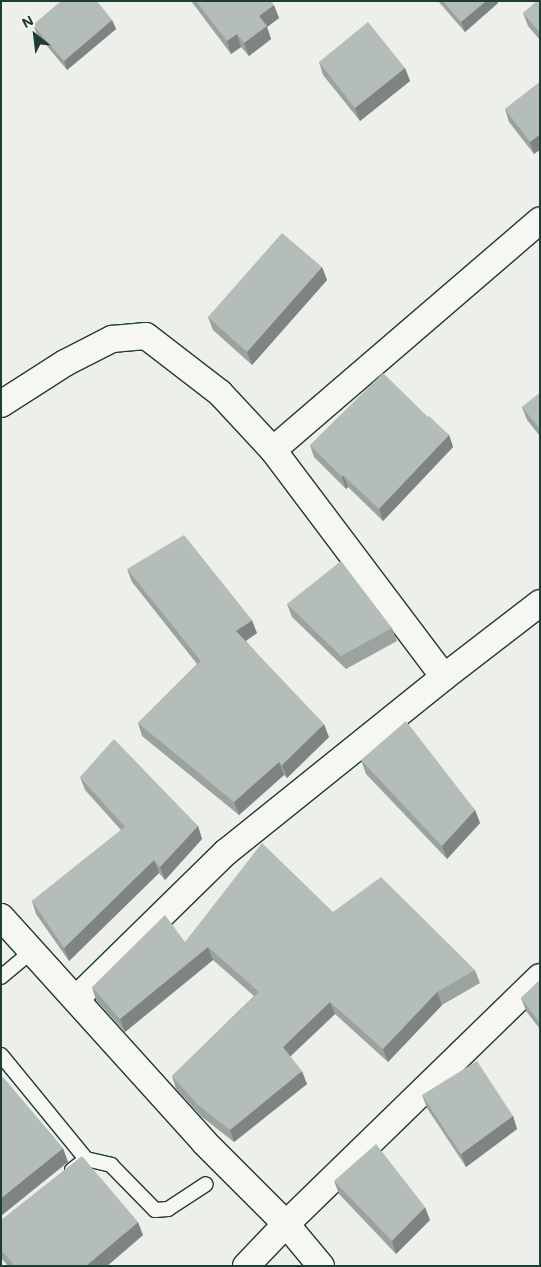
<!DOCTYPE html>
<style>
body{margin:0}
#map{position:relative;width:541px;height:1267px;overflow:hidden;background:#edefea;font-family:Mali,sans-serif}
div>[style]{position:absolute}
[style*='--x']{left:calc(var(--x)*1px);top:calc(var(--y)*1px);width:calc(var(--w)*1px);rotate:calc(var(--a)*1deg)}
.roads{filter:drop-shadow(1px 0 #1f3d34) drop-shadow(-1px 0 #1f3d34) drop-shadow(0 1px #1f3d34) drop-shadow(0 -1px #1f3d34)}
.lane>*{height:14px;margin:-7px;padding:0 7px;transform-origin:7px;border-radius:7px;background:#f6f6f2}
.street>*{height:26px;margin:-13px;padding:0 13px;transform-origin:13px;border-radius:13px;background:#f6f6f2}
.wall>*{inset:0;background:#9ba39e}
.shaded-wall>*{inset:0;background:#7e8481}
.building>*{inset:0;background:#b4bdb8}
span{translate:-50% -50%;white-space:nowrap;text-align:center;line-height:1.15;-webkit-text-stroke:4px #f6f6f2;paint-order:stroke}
.frame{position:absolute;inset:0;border:2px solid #1f3d34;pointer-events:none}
.north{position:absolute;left:10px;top:10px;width:50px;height:50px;-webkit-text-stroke:4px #f6f6f2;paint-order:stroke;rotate:331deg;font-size:14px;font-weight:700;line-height:20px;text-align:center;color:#1f3d34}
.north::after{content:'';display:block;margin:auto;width:18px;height:22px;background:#1f3d34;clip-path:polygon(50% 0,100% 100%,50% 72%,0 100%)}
</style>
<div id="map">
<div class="roads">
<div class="lane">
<i style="--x:1;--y:977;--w:40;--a:-40"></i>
<i style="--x:1;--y:1055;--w:134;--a:50.7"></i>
<i style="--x:72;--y:1170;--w:18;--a:-38"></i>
<i style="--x:86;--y:1159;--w:26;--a:13"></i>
<i style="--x:111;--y:1165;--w:63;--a:45.6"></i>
<i style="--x:155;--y:1210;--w:13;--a:-4"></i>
<i style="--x:168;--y:1209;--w:45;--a:-33.3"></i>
</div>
<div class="street">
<i style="--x:1;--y:404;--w:76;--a:-32.6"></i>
<i style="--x:65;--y:363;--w:53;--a:-27.1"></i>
<i style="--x:112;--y:339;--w:34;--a:-5"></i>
<i style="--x:146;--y:336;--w:93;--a:37.6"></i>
<i style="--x:220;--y:393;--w:78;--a:47.1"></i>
<i style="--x:273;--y:450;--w:284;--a:53"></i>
<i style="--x:444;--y:677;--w:280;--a:141.2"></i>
<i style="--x:226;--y:852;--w:209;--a:135.6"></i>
<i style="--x:273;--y:450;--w:352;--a:-40.7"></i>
<i style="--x:444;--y:677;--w:121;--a:-37.6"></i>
<i style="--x:1;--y:917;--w:303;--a:47.9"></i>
<i style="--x:204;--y:1142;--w:116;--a:45"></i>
<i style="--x:286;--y:1224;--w:58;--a:133.6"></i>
<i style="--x:321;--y:1266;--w:55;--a:-129.8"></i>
<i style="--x:286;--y:1224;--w:354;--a:-44.2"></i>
</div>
</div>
<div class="wall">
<i style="clip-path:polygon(191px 1px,271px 1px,279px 18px,267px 27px,271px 39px,249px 56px,241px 47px,231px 54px)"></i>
<i style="clip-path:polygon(438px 1px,497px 1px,498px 3px,465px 32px)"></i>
<i style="clip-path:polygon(540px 1px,540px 40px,528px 26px,523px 13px)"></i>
<i style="clip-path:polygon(112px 20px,116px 29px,67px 70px,37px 34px,33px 25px)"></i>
<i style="clip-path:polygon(319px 62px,405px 68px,410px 81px,360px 121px,323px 75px)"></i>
<i style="clip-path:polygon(540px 82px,534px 154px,509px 122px,505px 109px)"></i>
<i style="clip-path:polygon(322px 267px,327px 280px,252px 365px,213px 330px,208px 317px)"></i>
<i style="clip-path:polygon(540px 393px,540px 436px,527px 420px,522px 407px)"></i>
<i style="clip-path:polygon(428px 417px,449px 435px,453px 447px,383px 521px,348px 487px,346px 489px,314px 457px,310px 445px)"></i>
<i style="clip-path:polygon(127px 569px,257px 633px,246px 641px,329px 737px,287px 778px,284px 775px,239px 815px,142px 736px,138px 723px,197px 664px,132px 582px)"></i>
<i style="clip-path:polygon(287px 604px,392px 628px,397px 641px,346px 669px,292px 617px)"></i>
<i style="clip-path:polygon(361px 760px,475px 810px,480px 823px,447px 859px,366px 774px)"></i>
<i style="clip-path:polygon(80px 777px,198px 826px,202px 839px,165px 880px,159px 873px,69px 961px,36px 914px,32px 901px,121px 830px,85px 790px)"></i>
<i style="clip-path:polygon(333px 912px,475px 970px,480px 983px,442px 1005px,388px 1062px,335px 1014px,290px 1057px,307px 1084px,234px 1142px,202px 1117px,176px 1089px,172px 1076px,254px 996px,213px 960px,125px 1032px,96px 1000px,92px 987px,185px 942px)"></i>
<i style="clip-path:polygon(540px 980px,540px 1029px,526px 1011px,521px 998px)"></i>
<i style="clip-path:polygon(422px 1095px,513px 1116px,517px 1129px,466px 1167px,427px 1108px)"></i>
<i style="clip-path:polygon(334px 1181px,430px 1220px,396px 1254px,339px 1194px)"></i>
<i style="clip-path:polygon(1px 1220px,143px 1235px,107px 1266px,8px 1266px,1px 1258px)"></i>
</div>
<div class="shaded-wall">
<i style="clip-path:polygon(486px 1px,497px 1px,498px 3px,465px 32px,461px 22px)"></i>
<i style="clip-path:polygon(274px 5px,279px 18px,267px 27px,271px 39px,249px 56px,244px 43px,259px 16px)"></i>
<i style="clip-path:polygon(112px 20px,116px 29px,67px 70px,64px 61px)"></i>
<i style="clip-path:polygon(237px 34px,241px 47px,231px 54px,227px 41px)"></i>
<i style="clip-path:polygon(405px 68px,410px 81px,360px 121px,355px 108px)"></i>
<i style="clip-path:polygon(540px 134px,540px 150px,534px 154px,530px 142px)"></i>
<i style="clip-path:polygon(322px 267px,327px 280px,252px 365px,247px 352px)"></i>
<i style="clip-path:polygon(449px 435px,453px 447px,383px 521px,379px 509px)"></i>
<i style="clip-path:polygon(343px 475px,348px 487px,346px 489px,342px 477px)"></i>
<i style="clip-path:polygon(252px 620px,257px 633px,241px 644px,236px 631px)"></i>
<i style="clip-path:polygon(324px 724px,329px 737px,287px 778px,282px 765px)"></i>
<i style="clip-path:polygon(279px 762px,284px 775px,239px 815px,234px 802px)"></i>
<i style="clip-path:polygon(475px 810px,480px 823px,447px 859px,442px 846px)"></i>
<i style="clip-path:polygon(198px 826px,202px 839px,165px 880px,160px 867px)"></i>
<i style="clip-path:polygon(154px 860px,159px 873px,69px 961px,64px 948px)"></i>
<i style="clip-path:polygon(208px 947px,213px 960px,125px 1032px,120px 1019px)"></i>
<i style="clip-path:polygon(437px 992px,442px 1005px,388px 1062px,383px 1049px)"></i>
<i style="clip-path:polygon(330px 1002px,335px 1014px,287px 1059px,283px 1047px)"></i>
<i style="clip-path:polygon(302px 1071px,307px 1084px,234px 1142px,230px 1130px)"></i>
<i style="clip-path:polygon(513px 1116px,517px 1129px,466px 1167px,461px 1154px)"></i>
<i style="clip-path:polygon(63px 1148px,68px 1162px,1px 1216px,1px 1198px)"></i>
<i style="clip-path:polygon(425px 1207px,430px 1220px,396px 1254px,392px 1241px)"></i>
<i style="clip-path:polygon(138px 1222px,143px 1235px,107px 1266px,86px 1266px)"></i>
</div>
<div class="building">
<i style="clip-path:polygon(61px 1px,97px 1px,112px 20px,64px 61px,33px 25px)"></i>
<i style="clip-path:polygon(196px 1px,271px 1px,274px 5px,259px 16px,267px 26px,244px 43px,237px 34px,227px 41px)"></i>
<i style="clip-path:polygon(443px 1px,486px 1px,461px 22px)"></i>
<i style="clip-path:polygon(537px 1px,540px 1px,540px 33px,523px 13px)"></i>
<i style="clip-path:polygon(368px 22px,405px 68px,355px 108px,319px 62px)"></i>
<i style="clip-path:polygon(540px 82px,540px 134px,530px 142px,505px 109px)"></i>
<i style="clip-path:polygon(282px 233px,322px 267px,247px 352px,208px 317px)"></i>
<i style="clip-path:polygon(383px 373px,428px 417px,429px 416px,449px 435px,379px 509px,343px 475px,342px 477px,310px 445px)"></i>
<i style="clip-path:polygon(540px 393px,540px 429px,522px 407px)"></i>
<i style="clip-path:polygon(184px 535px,252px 620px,236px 631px,324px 724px,282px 765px,279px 762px,234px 802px,138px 723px,201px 661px,127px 569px)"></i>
<i style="clip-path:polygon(341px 561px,392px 628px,341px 656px,287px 604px)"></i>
<i style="clip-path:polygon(406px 721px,475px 810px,442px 846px,361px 760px)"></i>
<i style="clip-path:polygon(114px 739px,198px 826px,160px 867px,154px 860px,64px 948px,32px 901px,125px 827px,80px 777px)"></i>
<i style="clip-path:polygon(262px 843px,333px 912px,381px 877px,475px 970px,437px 992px,383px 1049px,330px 1002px,283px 1047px,302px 1071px,230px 1130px,197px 1104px,172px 1076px,259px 992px,208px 947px,120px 1019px,92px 987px,165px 915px,185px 942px)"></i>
<i style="clip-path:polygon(540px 980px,540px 1023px,521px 998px)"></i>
<i style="clip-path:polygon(477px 1061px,513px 1116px,461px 1154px,422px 1095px)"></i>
<i style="clip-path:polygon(3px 1077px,63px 1148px,1px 1198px,1px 1078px)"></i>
<i style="clip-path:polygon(376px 1144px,425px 1207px,392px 1241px,334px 1181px)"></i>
<i style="clip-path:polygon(82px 1156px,138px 1222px,86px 1266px,15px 1266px,1px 1250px,1px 1220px)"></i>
</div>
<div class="frame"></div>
<div class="north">N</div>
</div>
